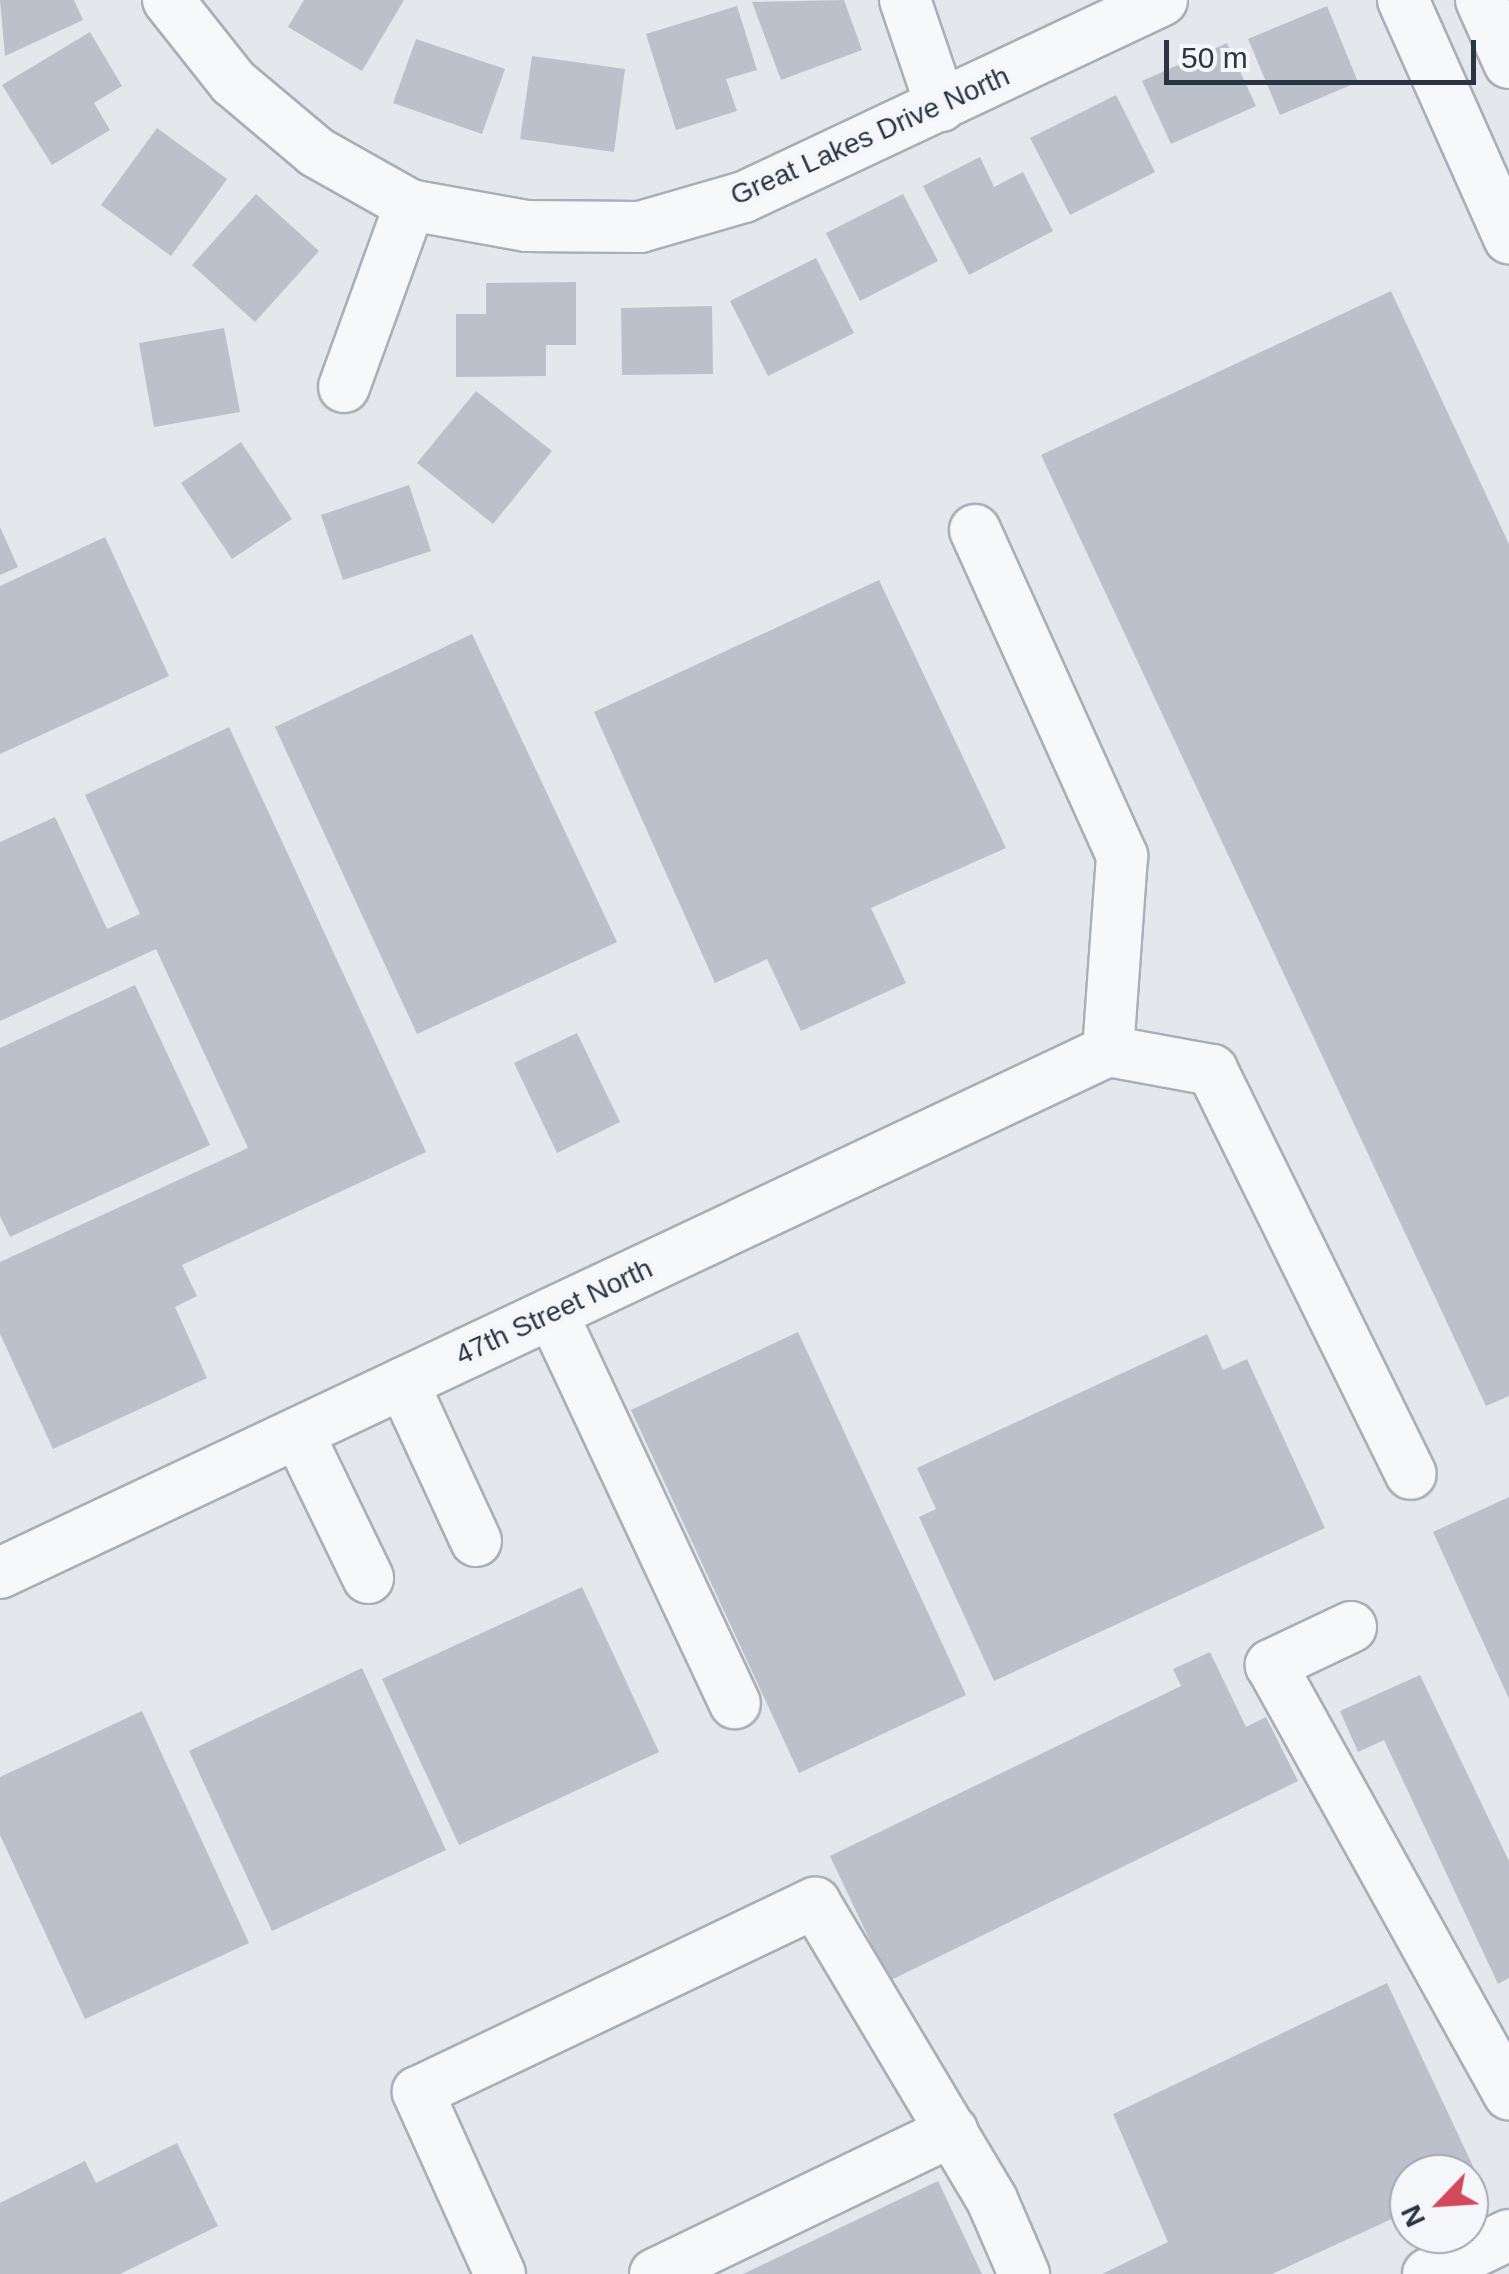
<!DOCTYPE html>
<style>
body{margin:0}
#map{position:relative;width:1509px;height:2274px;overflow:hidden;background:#e4e7ec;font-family:Helvetica,sans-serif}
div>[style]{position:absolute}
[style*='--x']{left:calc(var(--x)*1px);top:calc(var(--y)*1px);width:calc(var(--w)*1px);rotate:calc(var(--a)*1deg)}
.building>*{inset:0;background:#bbc0ca}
.roads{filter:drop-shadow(2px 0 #a9aeb7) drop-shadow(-2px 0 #a9aeb7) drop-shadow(0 2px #a9aeb7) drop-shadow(0 -2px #a9aeb7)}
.minor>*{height:50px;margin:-25px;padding:0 25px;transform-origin:25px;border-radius:25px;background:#f7f8fa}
span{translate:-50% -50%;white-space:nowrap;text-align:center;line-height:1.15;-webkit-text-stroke:9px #f4f6f9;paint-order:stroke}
.street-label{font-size:28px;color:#2b3445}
.north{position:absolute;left:1389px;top:2154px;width:100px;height:100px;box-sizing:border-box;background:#f4f6f9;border:2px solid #a4a8b1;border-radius:50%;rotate:245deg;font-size:28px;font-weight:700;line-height:40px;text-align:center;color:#2b3445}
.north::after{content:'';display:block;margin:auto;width:35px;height:45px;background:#d1495b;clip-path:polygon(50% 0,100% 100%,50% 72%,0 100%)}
.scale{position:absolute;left:1164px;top:40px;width:312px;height:45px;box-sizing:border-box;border:5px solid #2b3445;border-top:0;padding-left:12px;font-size:30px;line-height:35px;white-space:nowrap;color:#2b3445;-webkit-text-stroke:8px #f4f6f9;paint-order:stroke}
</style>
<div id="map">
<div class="building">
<i style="clip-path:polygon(0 0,74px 0,83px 20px,5px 56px)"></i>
<i style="clip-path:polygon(304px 0,404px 0,362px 71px,288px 27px)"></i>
<i style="clip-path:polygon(844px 0,862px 50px,781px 80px,752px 2px)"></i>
<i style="clip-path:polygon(737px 6px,757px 70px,726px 79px,737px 111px,676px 130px,646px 34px)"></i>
<i style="clip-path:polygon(1327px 6px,1358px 82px,1280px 115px,1248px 39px)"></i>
<i style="clip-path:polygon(90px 32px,122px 86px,94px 103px,110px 130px,52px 165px,2px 85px)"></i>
<i style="clip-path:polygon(416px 39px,505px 69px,482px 134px,393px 103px)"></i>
<i style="clip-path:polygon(1227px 43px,1256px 106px,1171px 144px,1142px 81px)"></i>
<i style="clip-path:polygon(532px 56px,625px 69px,614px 152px,520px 139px)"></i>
<i style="clip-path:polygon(1116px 95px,1155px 172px,1070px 215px,1030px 138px)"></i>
<i style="clip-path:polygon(157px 128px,227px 179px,171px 256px,101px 205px)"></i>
<i style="clip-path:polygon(980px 157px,994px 187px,1023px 172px,1053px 231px,969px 275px,923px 186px)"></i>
<i style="clip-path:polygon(256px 194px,319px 251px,255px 322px,192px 265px)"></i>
<i style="clip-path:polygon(903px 194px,938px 261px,860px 301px,826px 233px)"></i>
<i style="clip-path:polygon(816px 258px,854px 333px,768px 376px,730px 301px)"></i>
<i style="clip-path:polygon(576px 282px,576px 345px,546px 345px,546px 376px,456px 377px,456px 314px,486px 314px,486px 283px)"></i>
<i style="clip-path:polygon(1391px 291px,1509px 544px,1509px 1396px,1486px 1406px,1041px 455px)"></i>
<i style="clip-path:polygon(712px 306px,713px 374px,622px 375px,621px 308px)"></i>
<i style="clip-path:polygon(224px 328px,240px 412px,154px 427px,139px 343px)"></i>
<i style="clip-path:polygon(476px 391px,552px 451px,493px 524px,417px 463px)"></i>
<i style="clip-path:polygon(241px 442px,292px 519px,232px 559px,181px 483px)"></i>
<i style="clip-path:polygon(409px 485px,431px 551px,343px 580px,321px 515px)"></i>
<i style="clip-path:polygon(0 527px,18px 567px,0 575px)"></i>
<i style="clip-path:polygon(105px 537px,169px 676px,0 754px,0 586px)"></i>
<i style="clip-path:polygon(879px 580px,1006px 848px,871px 908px,906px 983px,801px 1031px,767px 959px,715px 983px,594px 712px)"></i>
<i style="clip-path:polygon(472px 634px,617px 942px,417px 1034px,275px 727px)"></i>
<i style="clip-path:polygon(229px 727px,426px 1152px,182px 1265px,197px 1296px,175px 1307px,207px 1378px,53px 1449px,0 1334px,0 1262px,248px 1148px,156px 949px,0 1021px,0 842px,55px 817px,107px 929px,140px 914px,85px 795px)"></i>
<i style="clip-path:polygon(135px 985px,210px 1145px,10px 1237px,0 1216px,0 1048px)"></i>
<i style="clip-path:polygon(577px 1033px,620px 1122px,557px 1153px,514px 1063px)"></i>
<i style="clip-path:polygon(798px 1332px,966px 1695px,799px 1773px,631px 1410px)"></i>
<i style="clip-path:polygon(1207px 1334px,1223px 1370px,1247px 1359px,1325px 1528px,994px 1681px,919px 1517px,936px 1509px,917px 1468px)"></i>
<i style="clip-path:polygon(1509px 1497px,1509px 1699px,1433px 1532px)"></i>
<i style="clip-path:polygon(582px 1587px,659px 1752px,459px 1845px,382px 1679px)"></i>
<i style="clip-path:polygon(1210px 1652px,1246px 1727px,1266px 1717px,1298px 1781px,889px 1981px,830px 1856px,1181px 1686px,1173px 1669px)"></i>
<i style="clip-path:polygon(362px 1668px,446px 1850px,272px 1931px,189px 1751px)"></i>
<i style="clip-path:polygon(1420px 1675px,1509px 1861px,1509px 1978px,1498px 1984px,1384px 1740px,1358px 1752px,1340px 1711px)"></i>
<i style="clip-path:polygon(142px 1711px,249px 1943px,85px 2019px,0 1835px,0 1777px)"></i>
<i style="clip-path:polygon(1387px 1983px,1479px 2179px,1409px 2174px,1409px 2211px,1272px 2274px,1102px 2274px,1168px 2242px,1113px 2114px)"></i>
<i style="clip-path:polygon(177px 2143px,218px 2226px,120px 2274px,0 2274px,0 2203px,85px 2161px,96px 2183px)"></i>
<i style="clip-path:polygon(938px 2181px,982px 2274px,743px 2274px)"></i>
</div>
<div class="roads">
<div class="minor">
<i style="--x:168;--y:0;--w:105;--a:51.6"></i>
<i style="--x:233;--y:82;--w:109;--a:40.1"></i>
<i style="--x:316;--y:152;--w:108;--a:29.4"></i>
<i style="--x:410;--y:205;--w:119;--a:10.2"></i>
<i style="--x:527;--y:226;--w:113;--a:0.5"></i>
<i style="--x:640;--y:227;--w:108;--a:-16.1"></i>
<i style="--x:744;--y:197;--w:462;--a:-25.2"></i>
<i style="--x:905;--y:0;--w:112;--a:71.2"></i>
<i style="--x:1403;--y:0;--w:261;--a:66"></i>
<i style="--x:1481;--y:0;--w:69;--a:66"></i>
<i style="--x:344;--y:387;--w:194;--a:-70.1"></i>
<i style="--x:975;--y:530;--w:358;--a:65.7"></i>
<i style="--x:1122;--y:856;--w:196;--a:94.1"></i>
<i style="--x:1108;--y:1051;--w:106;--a:10.4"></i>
<i style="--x:1212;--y:1070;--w:450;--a:63.8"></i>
<i style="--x:552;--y:1313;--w:431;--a:64.9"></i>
<i style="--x:403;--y:1383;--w:174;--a:65.2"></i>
<i style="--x:298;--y:1433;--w:161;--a:64.2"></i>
<i style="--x:0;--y:1573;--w:1225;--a:-25.23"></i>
<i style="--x:1351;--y:1627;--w:89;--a:154.6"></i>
<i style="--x:1271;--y:1665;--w:491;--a:61"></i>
<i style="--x:500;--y:2274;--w:200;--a:-114.3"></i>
<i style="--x:418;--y:2092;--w:440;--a:-25.5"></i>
<i style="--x:815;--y:1903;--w:346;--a:59.2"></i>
<i style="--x:992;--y:2200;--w:81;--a:66.6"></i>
<i style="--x:655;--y:2274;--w:330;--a:-25.7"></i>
<i style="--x:1428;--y:2274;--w:90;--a:-25.7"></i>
</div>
</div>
<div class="street-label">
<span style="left:870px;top:136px;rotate:-24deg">Great Lakes Drive North</span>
<span style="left:554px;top:1312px;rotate:-25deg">47th Street North</span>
</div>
<div class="north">N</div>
<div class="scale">50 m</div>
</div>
